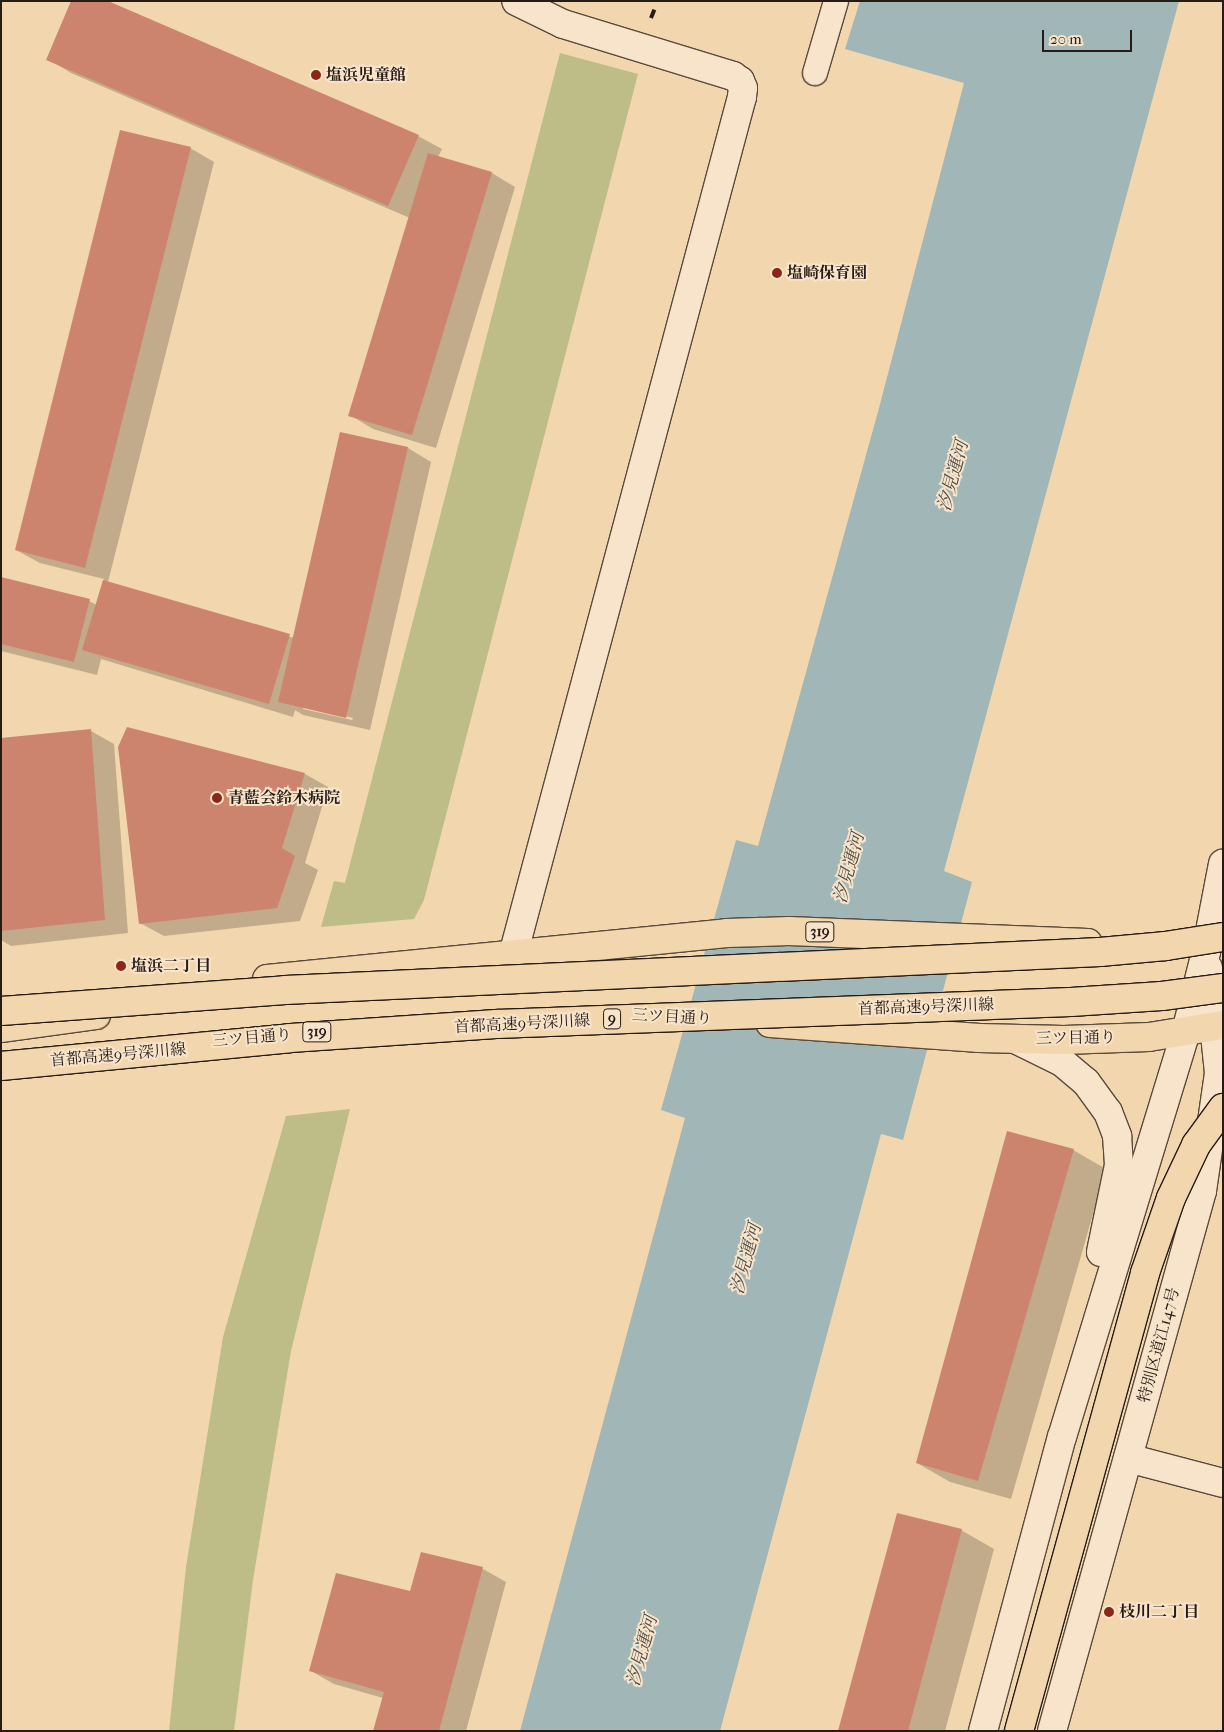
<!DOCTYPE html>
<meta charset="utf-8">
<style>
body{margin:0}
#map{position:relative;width:1224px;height:1732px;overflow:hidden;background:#f2d6ad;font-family:"IM FELL French Canon","Noto Serif JP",serif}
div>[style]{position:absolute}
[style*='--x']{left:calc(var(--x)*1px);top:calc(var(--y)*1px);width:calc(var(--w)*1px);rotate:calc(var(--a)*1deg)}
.green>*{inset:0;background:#bebd88}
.water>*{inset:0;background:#a1b6b6}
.shadow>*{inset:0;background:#0003}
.building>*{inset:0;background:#cd846e}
.roads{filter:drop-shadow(1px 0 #5a4a3c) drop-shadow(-1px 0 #5a4a3c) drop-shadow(0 1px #5a4a3c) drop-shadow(0 -1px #5a4a3c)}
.pedestrian>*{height:24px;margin:-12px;padding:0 12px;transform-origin:12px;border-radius:12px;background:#f7e4ca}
.minor>*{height:28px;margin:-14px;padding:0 14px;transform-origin:14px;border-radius:14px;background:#f7e4ca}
.tertiary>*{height:28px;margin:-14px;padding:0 14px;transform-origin:14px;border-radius:14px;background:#f7e4ca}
.primary>*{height:28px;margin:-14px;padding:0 14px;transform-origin:14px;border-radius:14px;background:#f2d6ad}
.motorway>*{height:28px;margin:-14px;padding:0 14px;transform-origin:14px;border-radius:14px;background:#f2d6ad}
.rail>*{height:4px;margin-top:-2px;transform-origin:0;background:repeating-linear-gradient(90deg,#271b16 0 9px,transparent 0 18px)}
.bridges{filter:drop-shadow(1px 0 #271b16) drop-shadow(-1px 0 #271b16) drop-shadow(0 1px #271b16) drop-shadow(0 -1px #271b16)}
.motorway-bridge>*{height:28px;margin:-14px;padding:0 14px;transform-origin:14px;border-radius:14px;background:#f2d6ad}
.dots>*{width:14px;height:14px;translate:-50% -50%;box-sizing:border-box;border:2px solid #f7e4ca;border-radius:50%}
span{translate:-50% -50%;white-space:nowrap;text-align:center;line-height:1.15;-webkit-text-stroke:4px #f7e4ca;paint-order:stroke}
.shield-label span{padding:1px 4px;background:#f7e4ca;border:1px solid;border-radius:4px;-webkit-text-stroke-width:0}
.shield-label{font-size:15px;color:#271b16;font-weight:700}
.poi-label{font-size:16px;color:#271b16;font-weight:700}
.left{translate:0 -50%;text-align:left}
.street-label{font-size:16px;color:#271b16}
.water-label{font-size:18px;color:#4c4a46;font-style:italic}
.frame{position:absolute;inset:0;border:2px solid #271b16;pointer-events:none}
.scale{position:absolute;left:1042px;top:30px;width:90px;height:22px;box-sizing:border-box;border:2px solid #271b16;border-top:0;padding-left:6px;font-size:15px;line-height:18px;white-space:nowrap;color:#271b16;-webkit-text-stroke:4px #f7e4ca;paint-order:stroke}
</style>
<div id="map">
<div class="green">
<i style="clip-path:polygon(560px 53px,638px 74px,424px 900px,414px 919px,321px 927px,334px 881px,345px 883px)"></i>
<i style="clip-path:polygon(350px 1109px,291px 1351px,253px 1580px,234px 1731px,169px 1731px,186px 1567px,223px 1337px,286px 1116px)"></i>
</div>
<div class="water">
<i style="clip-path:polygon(860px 1px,1179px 1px,944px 871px,972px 882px,903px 1140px,881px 1134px,720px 1731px,520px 1731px,685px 1118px,661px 1110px,736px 840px,758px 846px,879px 408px,964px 83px,845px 49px)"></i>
</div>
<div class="shadow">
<i style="clip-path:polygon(48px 59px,418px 136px,442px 149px,438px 157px,492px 173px,515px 187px,436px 448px,373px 429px,350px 415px,410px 218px,71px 73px)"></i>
<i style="clip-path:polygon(evenodd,190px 148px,214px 162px,108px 582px,294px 638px,340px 433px,408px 448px,431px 462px,370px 730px,303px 715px,295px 710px,293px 717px,101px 659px,97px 675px,1px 651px,1px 578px,89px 601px,97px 605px,104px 579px,40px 563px,16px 550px,190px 148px,303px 706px,353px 718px,352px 720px,303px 709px,303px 706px)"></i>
<i style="clip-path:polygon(91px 731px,114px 744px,128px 933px,11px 946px,1px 940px,1px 739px)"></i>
<i style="clip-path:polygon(305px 774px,328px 787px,305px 863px,318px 870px,300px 921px,164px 936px,140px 923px)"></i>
<i style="clip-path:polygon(1073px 1150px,1106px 1169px,1011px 1499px,950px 1482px,917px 1463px)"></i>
<i style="clip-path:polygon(961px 1530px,994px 1549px,945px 1731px,839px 1731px)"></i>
<i style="clip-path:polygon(421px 1554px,483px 1569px,506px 1582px,466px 1731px,374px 1731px,383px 1698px,334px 1684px,311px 1671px,411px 1593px)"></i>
</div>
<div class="building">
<i style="clip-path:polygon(71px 1px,108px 1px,419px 135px,388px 206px,46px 60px)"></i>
<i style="clip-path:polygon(120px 130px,191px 147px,85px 568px,15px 550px)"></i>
<i style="clip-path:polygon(428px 153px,492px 172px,412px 435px,348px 416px)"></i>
<i style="clip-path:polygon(340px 432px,408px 447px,346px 718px,278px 702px)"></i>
<i style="clip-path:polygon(1px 577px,90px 599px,74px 662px,1px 644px)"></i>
<i style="clip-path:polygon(103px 580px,290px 634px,269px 704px,82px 650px)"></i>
<i style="clip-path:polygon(127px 727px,305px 773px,282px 848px,295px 856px,277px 908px,139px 924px,118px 747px)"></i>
<i style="clip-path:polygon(91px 729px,105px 920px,1px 931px,1px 738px)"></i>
<i style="clip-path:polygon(1007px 1131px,1074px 1149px,978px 1481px,916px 1463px)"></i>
<i style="clip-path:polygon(897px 1513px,962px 1529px,908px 1731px,838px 1731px)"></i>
<i style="clip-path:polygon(421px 1552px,483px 1567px,439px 1731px,373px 1731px,384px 1692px,309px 1671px,336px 1573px,410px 1591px)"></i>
</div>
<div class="roads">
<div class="pedestrian">
<i style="--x:815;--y:73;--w:75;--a:-73.7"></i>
</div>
<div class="minor">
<i style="--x:513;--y:955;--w:888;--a:-75.06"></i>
<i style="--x:742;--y:97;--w:9;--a:-84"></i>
<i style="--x:743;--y:88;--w:8;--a:-113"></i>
<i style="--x:740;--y:81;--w:9;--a:-144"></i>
<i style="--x:733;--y:76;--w:178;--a:-163"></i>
<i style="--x:563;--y:24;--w:52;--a:-153.9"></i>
<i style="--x:1128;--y:1458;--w:98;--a:14.7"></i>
</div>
<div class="tertiary">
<i style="--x:1015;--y:1039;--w:52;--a:26.1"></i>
<i style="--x:1062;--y:1062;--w:31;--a:40"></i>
<i style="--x:1086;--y:1082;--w:37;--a:54"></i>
<i style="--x:1108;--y:1112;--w:26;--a:69"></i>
<i style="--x:1117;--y:1136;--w:29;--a:86"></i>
<i style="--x:1119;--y:1165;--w:89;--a:101.7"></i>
<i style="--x:983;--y:1731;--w:304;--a:-75"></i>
<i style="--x:1062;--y:1437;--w:424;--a:-73"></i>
<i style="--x:1186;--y:1032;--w:82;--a:-76"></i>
<i style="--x:1206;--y:952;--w:90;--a:-79.1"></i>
<i style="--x:1052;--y:1731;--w:560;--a:-74.48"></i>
<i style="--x:1202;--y:1191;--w:119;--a:-81.8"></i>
<i style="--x:1219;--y:1073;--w:106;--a:-96"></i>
</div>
<div class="primary">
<i style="--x:267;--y:979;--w:462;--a:-5.7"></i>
<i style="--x:727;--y:933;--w:62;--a:-1.8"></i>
<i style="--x:789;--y:931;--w:299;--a:2.3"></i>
<i style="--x:770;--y:1023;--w:210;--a:4.1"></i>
<i style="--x:979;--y:1038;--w:85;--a:1.3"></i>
<i style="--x:1064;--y:1040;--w:85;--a:-2"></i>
<i style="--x:1149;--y:1037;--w:75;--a:-9.2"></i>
</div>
<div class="motorway">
<i style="--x:1;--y:1028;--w:96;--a:-7.8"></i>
</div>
</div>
<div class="rail">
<i style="--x:651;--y:18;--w:18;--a:-68"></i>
</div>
<div class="bridges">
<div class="motorway-bridge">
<i style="--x:1;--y:1011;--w:285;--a:-4.2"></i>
<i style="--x:285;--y:990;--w:816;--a:-2.67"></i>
<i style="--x:1100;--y:952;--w:66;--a:-5.2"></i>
<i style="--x:1166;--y:946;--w:58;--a:-9"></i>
<i style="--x:1;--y:1066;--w:290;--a:-5.5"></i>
<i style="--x:290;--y:1038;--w:207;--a:-3.9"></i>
<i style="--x:497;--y:1024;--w:574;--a:-2.19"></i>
<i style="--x:1071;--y:1002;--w:91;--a:-3.8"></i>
<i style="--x:1162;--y:996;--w:62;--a:-7.5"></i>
<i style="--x:1019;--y:1731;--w:475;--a:-74.6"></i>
<i style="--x:1145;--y:1273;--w:79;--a:-70.9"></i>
<i style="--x:1171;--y:1198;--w:59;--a:-64.7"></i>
<i style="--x:1196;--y:1145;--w:46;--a:-53.9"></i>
</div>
</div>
<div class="dots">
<i style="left:316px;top:75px;background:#8f2418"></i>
<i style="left:777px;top:273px;background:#8f2418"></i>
<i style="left:217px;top:798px;background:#8f2418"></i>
<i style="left:121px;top:966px;background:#8f2418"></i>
<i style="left:1109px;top:1612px;background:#8f2418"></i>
</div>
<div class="shield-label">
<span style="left:820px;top:932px">319</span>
<span style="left:612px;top:1019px">9</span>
<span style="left:317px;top:1032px">319</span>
</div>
<div class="poi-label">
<span class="left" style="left:326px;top:75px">塩浜児童館</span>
<span class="left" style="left:787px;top:273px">塩崎保育園</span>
<span class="left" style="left:228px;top:798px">青藍会鈴木病院</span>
<span class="left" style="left:131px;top:966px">塩浜二丁目</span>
<span class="left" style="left:1119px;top:1612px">枝川二丁目</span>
</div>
<div class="street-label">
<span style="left:926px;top:1007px;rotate:-2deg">首都高速9号深川線</span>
<span style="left:672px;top:1017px;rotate:3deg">三ツ目通り</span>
<span style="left:522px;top:1024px;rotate:-3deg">首都高速9号深川線</span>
<span style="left:252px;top:1038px;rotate:-5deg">三ツ目通り</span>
<span style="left:1076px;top:1038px;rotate:-1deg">三ツ目通り</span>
<span style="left:118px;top:1055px;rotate:-5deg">首都高速9号深川線</span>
<span style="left:1159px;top:1345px;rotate:-75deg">特別区道江147号</span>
</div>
<div class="water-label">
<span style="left:954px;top:476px;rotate:-75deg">汐見運河</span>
<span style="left:850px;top:868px;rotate:-75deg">汐見運河</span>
<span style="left:747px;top:1259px;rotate:-75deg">汐見運河</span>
<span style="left:643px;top:1651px;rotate:-75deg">汐見運河</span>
</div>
<div class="frame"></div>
<div class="scale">20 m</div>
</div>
